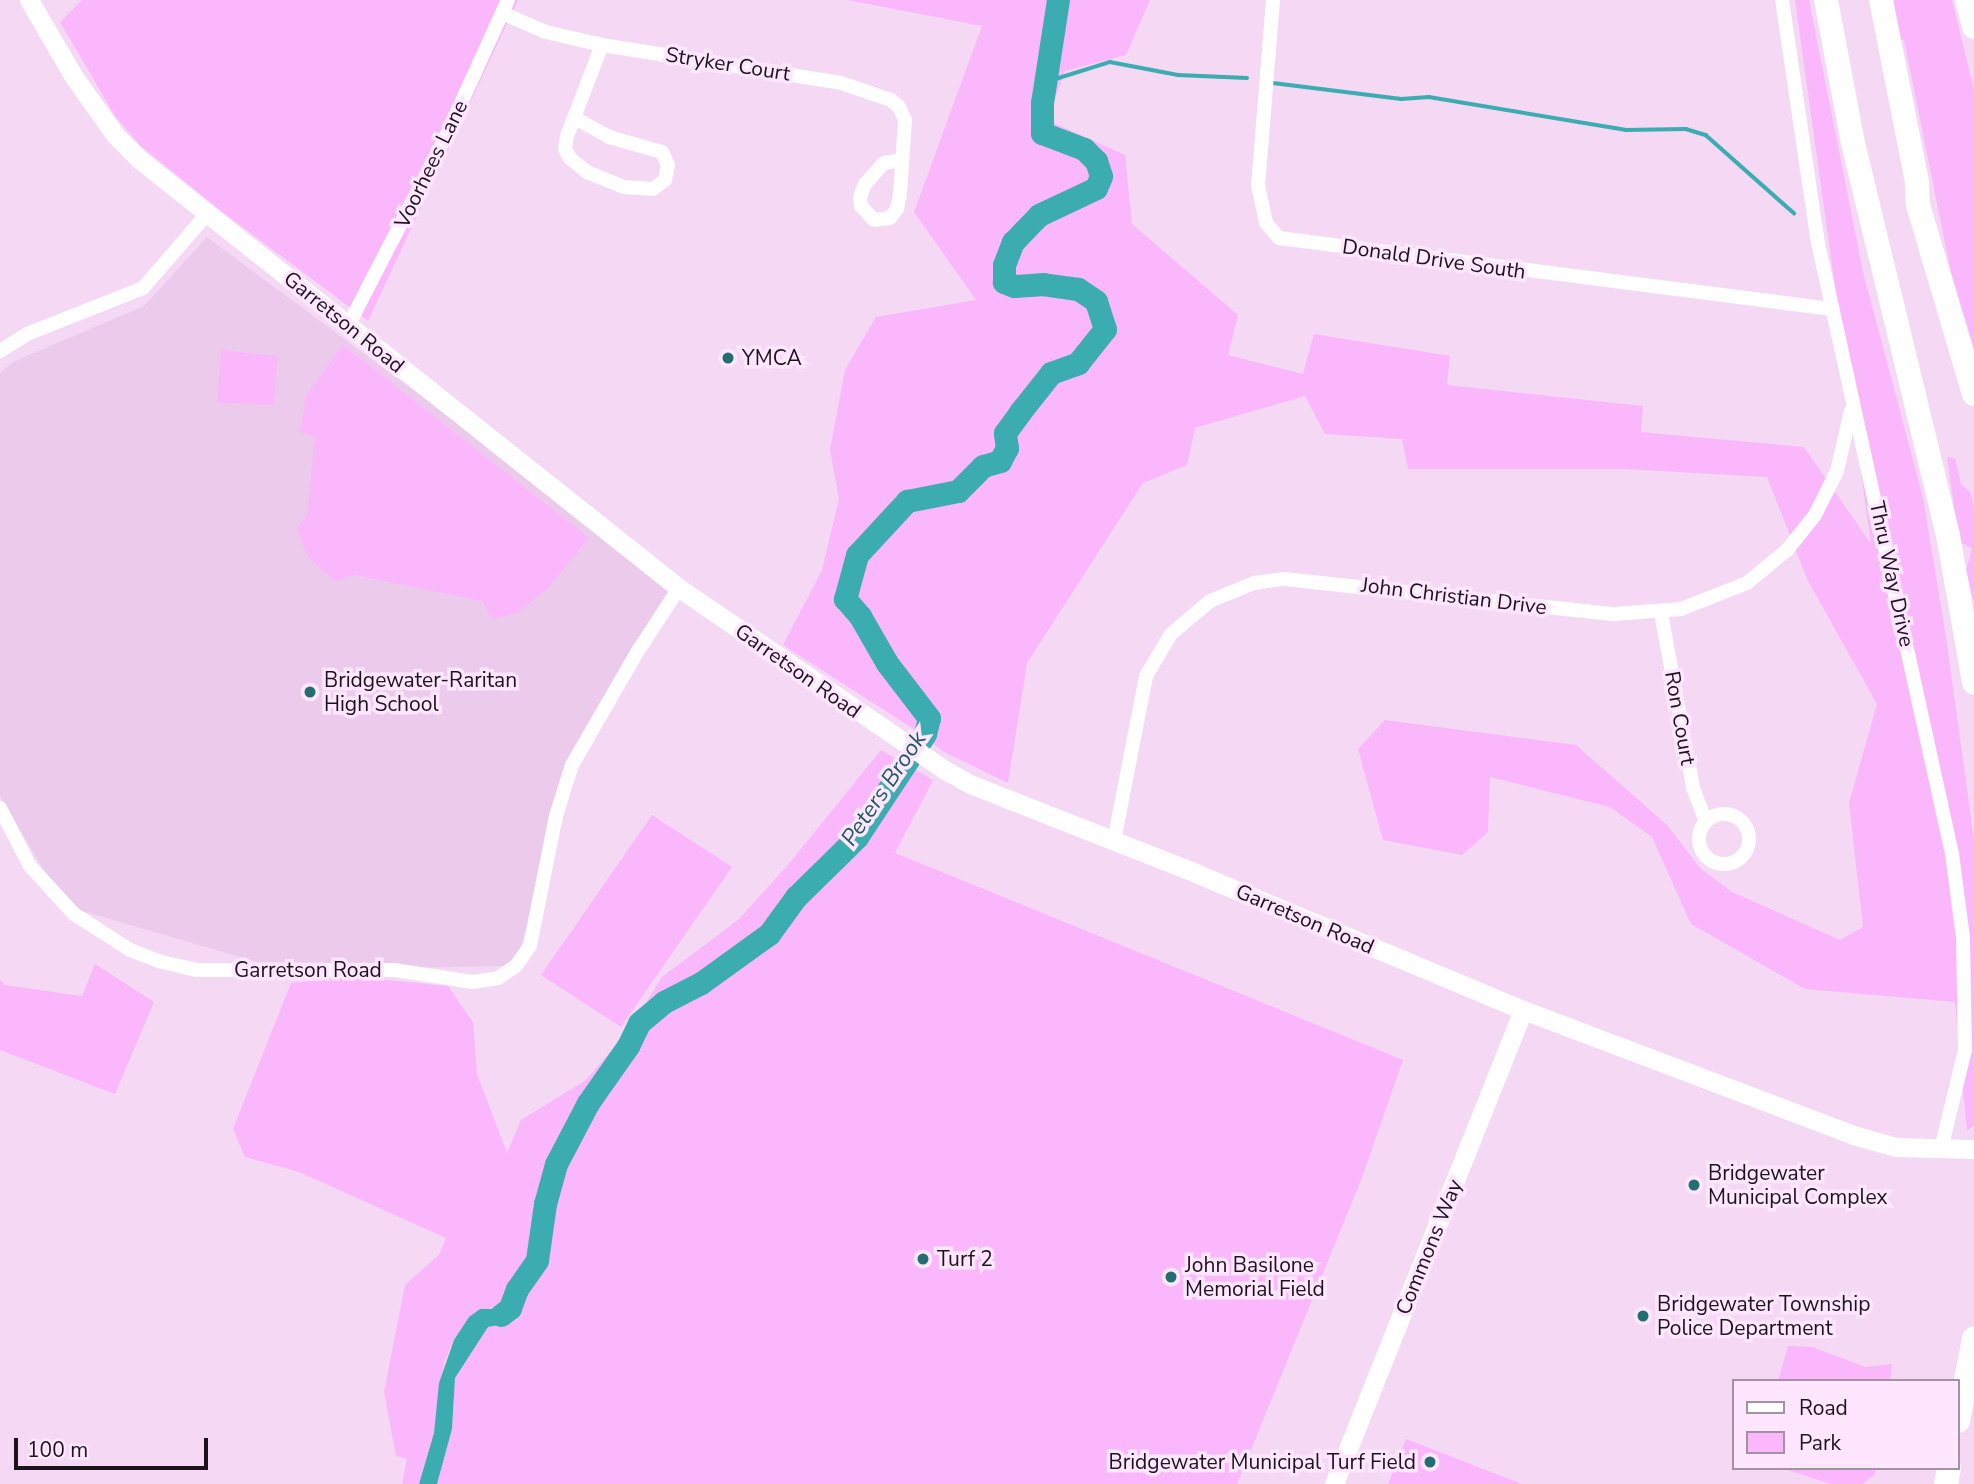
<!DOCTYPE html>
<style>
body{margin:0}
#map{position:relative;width:1974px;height:1484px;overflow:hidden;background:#f4d8f4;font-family:"Nunito Sans",sans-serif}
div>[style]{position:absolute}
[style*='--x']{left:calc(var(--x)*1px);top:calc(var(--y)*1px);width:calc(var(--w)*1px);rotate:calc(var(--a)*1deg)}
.built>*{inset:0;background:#eccaec}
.green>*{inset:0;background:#fbb7fc}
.water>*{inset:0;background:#3bacb0}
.stream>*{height:3.5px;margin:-1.75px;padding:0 1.75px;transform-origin:1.75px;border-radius:1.75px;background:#3bacb0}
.river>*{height:23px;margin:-11.5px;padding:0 11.5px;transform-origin:11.5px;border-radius:11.5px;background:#3bacb0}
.street>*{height:14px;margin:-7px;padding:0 7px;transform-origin:7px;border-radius:7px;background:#fff}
.street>.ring{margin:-7px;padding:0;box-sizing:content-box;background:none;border:14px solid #fff;border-radius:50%}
.secondary>*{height:19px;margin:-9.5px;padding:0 9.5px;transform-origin:9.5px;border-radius:9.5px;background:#fff}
.highway>*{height:24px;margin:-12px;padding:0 12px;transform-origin:12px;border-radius:12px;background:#fff}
.dots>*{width:19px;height:19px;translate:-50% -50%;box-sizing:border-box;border:4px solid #fee7fe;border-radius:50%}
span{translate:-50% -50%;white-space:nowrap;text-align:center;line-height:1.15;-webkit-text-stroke:7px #fee7fe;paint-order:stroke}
.street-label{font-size:21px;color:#1d131d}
.poi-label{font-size:21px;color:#1d131d}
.left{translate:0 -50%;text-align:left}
.right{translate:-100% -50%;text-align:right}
.water-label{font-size:23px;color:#1d5b5d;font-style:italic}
.legend{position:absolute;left:1732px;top:1379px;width:228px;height:91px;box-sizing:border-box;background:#fee7fe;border:2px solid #a492a4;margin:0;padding:9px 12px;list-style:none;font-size:21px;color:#1d131d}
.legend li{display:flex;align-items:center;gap:14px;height:35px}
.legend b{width:35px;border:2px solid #a492a4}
.scale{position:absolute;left:14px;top:1438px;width:194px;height:32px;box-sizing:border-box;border:4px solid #1d131d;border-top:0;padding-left:9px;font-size:21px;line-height:24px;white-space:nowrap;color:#1d131d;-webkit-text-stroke:5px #fee7fe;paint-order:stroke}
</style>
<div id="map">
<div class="built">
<i style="clip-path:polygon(207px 237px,679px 588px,560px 800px,516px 966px,285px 970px,65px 906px,0 796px,0 373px,13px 362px,144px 306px)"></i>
</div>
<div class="green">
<i style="clip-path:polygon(82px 0,518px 0,368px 321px,220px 210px,141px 146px,115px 116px,60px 22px)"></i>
<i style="clip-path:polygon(848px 0,1150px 0,1126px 55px,1065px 71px,1047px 120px,1125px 155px,1132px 224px,1238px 315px,1228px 355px,1303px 374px,1314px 334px,1450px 356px,1447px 385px,1643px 406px,1641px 432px,1804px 447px,1871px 544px,1795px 0,1809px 0,1863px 272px,1923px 498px,1946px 637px,1974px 840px,1974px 1125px,1967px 1131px,1955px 1002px,1805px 989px,1691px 924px,1652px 837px,1610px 807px,1490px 777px,1488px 832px,1462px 855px,1383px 840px,1358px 749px,1385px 720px,1576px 745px,1667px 825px,1700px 868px,1732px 892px,1840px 940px,1863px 927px,1849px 803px,1877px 704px,1808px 581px,1767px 477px,1625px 469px,1408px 469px,1402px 439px,1325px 434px,1305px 396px,1195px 428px,1187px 465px,1143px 483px,1027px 663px,1008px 783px,944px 752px,912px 728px,783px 645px,822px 570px,839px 499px,830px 450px,845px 370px,876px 317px,976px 300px,914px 212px,982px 26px)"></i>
<i style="clip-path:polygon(1891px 0,1952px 0,1974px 90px,1974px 348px,1950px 268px,1904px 40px,1899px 39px)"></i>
<i style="clip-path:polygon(343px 345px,589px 538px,548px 588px,518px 613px,491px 619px,483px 601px,355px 575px,335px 581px,307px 556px,297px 528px,307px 515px,315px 437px,300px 432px,306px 396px)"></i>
<i style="clip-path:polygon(221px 350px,278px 356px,274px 405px,217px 403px)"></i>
<i style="clip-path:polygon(1947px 457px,1955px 458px,1961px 484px,1970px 492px,1974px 507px,1974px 602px,1966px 570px,1972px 549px,1959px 541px)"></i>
<i style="clip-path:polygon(881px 750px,933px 780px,895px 853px,1403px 1060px,1361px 1180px,1237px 1484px,437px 1484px,452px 1429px,455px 1378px,488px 1327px,499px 1325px,518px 1301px,517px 1290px,501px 1309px,480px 1309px,469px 1317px,454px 1340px,444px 1363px,434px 1433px,419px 1484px,402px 1484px,407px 1459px,396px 1456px,384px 1392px,405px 1285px,439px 1255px,446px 1238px,299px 1172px,245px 1157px,233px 1129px,291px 983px,357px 977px,448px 986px,473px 1022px,477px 1074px,507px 1153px,521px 1120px,586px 1080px,629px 1030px,662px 977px,738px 920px,788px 865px)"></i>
<i style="clip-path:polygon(652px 815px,732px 867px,621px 1027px,541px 975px)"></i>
<i style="clip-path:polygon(95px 964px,154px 1002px,115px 1094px,0 1050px,0 980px,5px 985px,82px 996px)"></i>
<i style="clip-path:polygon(1788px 1346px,1812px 1347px,1866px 1367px,1892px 1364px,1890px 1381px,1778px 1381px)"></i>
<i style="clip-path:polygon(1406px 1439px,1522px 1484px,1388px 1484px)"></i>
<i style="clip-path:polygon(1781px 1468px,1876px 1468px,1874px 1475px,1862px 1484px,1831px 1484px)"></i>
</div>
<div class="water">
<i style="clip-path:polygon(517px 1289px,518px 1301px,511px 1317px,499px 1325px,488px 1327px,455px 1378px,452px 1429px,437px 1484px,419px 1484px,434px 1433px,439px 1383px,454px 1340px,469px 1317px,480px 1309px,501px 1309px)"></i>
</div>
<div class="stream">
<i style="--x:1046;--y:82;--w:67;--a:-17.4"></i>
<i style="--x:1110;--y:62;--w:69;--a:10.8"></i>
<i style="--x:1178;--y:75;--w:69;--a:2.5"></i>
<i style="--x:1273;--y:83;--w:129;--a:7.1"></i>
<i style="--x:1401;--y:99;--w:28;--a:-4"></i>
<i style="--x:1429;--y:97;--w:200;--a:9.5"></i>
<i style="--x:1626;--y:130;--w:60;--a:-1"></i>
<i style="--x:1686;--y:129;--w:21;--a:17"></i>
<i style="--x:1706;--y:135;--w:118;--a:41.6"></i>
</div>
<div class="river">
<i style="--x:501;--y:1315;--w:11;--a:-38"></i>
<i style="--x:510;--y:1308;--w:20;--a:-70"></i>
<i style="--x:517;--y:1289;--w:35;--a:-55"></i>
<i style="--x:537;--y:1260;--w:57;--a:-81.9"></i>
<i style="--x:545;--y:1204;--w:41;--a:-74.6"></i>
<i style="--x:556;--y:1164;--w:69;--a:-62.3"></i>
<i style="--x:588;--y:1103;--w:70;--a:-54.9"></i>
<i style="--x:628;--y:1046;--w:25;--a:-64"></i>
<i style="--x:639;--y:1023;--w:33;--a:-40"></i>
<i style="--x:664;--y:1002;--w:42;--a:-27.2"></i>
<i style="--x:701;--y:983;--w:84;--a:-35.8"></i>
<i style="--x:769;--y:934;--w:46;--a:-53.9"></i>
<i style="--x:796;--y:897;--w:86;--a:-44.5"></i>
<i style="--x:857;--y:837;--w:123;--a:-56.6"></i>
<i style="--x:925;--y:734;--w:16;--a:-76"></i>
<i style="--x:929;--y:718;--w:69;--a:-127.4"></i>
<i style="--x:887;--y:663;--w:54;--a:-119.9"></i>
<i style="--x:860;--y:616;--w:23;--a:-131"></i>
<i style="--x:845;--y:599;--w:46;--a:-74.7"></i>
<i style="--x:857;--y:555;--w:74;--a:-47.2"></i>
<i style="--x:907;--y:501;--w:52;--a:-11.1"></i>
<i style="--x:958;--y:491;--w:35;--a:-45"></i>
<i style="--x:983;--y:466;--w:18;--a:-16"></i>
<i style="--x:1000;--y:461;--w:15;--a:-62"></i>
<i style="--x:1007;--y:448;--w:15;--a:-98"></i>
<i style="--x:1005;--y:433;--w:26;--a:-54"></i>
<i style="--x:1020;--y:412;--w:50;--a:-51.5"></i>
<i style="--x:1051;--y:373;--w:29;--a:-20"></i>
<i style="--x:1078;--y:363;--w:43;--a:-51.5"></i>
<i style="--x:1105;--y:329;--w:29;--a:-108"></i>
<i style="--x:1096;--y:301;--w:22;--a:-146"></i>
<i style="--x:1078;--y:289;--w:34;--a:-172"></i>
<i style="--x:1044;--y:284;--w:30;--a:176"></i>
<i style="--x:1014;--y:286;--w:11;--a:-158"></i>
<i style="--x:1004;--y:282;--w:17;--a:-90"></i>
<i style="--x:1004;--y:265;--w:25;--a:-69"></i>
<i style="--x:1013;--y:242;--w:37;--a:-46"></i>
<i style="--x:1039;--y:215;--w:63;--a:-25.3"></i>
<i style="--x:1096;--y:188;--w:13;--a:-67"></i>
<i style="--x:1101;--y:176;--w:16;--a:-108"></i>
<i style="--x:1096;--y:161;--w:17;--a:-135"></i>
<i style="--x:1084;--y:149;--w:45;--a:-159.1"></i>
<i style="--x:1042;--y:133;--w:30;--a:-90"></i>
<i style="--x:1042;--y:103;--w:104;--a:-81.2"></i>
</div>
<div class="street">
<i style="--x:1273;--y:0;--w:186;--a:94.6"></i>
<i style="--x:1258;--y:185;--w:39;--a:78"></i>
<i style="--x:1266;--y:223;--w:20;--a:49"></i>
<i style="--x:1279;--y:238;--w:558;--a:7.32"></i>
<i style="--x:1782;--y:0;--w:246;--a:81.6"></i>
<i style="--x:1818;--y:243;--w:626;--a:77.63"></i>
<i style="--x:1952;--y:854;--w:85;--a:82.5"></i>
<i style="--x:1963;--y:938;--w:112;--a:89"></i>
<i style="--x:1965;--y:1050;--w:102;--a:103.6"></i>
<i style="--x:502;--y:13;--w:48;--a:23.4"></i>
<i style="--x:546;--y:32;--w:57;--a:13.1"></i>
<i style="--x:602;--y:45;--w:242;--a:9"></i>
<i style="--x:841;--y:83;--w:53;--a:18.8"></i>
<i style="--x:891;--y:100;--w:11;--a:41"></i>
<i style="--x:899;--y:107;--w:14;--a:65"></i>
<i style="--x:905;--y:120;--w:75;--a:93.8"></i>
<i style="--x:900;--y:195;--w:14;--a:102"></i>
<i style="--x:897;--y:209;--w:11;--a:128"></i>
<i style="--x:890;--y:218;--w:16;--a:173"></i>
<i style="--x:874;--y:220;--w:19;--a:-133"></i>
<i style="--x:861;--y:206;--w:9;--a:-96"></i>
<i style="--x:860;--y:197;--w:14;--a:-69"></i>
<i style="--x:865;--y:184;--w:28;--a:-48"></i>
<i style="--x:884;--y:163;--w:18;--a:-9"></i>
<i style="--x:575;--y:118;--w:39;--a:29"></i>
<i style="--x:609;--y:137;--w:55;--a:15.8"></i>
<i style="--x:662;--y:152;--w:14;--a:65"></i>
<i style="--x:668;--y:165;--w:15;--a:101"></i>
<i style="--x:665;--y:180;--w:15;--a:143"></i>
<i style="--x:653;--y:189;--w:29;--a:-176"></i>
<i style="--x:624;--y:187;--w:40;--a:-158"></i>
<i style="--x:587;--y:172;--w:22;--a:-141"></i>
<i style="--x:570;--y:158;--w:10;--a:-119"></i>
<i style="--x:565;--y:149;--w:13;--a:-81"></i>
<i style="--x:567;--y:136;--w:97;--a:-69"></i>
<i style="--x:348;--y:326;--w:214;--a:-62.7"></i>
<i style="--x:446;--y:136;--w:149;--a:-65.5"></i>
<i style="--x:0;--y:351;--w:32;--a:-32"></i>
<i style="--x:27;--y:334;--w:125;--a:-21.6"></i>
<i style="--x:143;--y:288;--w:99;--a:-49.1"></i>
<i style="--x:1661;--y:613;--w:178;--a:79.6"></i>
<i style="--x:1693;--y:788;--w:36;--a:69"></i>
<i style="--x:0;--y:808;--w:65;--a:62.7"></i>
<i style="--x:30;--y:866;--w:65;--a:47.5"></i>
<i style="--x:74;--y:914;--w:67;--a:32.7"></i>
<i style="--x:130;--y:950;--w:34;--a:21"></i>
<i style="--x:162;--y:962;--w:35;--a:13"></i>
<i style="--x:196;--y:970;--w:198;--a:0"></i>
<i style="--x:394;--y:970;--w:80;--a:8.6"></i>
<i style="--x:473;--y:982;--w:25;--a:-9"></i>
<i style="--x:498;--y:978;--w:22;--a:-34"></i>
<i style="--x:516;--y:966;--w:24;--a:-55"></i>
<i style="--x:530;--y:946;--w:133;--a:-78.7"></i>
<i style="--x:556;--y:816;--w:53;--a:-72.6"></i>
<i style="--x:572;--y:765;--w:128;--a:-60"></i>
<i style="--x:636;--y:654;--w:79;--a:-56.9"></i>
<i class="ring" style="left:1699px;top:814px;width:36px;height:36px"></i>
<i style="--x:1114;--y:841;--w:168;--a:-79"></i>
<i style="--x:1146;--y:676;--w:49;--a:-59.2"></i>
<i style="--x:1171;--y:634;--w:51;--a:-40.2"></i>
<i style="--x:1210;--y:601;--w:48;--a:-22.2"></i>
<i style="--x:1254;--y:583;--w:30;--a:-8"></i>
<i style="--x:1284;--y:579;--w:332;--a:6.1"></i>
<i style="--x:1614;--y:614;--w:67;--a:-4.3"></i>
<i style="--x:1681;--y:609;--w:71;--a:-21.5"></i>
<i style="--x:1747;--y:583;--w:52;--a:-39.5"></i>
<i style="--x:1787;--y:550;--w:45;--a:-51.3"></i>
<i style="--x:1815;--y:515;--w:49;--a:-63.4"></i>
<i style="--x:1837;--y:471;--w:62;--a:-76.9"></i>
</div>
<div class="secondary">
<i style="--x:29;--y:0;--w:89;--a:59.7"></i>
<i style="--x:74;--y:77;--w:72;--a:54.6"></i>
<i style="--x:116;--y:136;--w:33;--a:45"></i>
<i style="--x:139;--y:159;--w:690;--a:38.47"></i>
<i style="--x:679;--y:588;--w:320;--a:34.4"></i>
<i style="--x:943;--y:769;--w:31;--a:29"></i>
<i style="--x:970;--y:784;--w:240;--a:21.5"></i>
<i style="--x:1193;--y:872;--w:358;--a:22.7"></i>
<i style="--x:1523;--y:1010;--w:353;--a:20.7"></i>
<i style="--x:1853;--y:1135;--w:45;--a:15.6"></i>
<i style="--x:1896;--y:1147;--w:78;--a:1.5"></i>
<i style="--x:1334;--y:1484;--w:510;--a:-68.26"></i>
</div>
<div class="highway">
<i style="--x:1826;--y:0;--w:146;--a:79.3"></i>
<i style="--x:1853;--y:143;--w:403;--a:76.4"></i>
<i style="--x:1948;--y:535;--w:150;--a:80"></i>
<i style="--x:1881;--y:0;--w:186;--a:78.8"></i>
<i style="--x:1917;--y:182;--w:23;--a:88"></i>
<i style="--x:1918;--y:205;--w:197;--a:73.5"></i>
<i style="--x:1967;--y:0;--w:28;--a:75"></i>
<i style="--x:1958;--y:1421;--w:84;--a:-79"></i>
<i style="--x:1946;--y:1484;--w:16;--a:-79"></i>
</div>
<div class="dots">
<i style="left:728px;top:358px;background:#226e71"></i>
<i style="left:310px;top:692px;background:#226e71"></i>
<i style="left:1694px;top:1185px;background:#226e71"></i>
<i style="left:923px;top:1259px;background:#226e71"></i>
<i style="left:1171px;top:1277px;background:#226e71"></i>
<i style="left:1643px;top:1316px;background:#226e71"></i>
<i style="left:1430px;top:1462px;background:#226e71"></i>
</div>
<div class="street-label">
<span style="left:728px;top:64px;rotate:9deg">Stryker Court</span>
<span style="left:431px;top:164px;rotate:-64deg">Voorhees Lane</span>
<span style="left:1434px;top:259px;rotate:8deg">Donald Drive South</span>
<span style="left:344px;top:322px;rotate:39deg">Garretson Road</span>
<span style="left:1892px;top:574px;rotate:78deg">Thru Way Drive</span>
<span style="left:1454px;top:596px;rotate:7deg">John Christian Drive</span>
<span style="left:798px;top:671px;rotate:35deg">Garretson Road</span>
<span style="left:1680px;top:718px;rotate:80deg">Ron Court</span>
<span style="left:1305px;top:919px;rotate:23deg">Garretson Road</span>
<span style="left:308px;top:970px">Garretson Road</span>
<span style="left:1429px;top:1247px;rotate:-68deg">Commons Way</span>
</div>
<div class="poi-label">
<span class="left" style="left:742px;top:358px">YMCA</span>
<span class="left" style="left:324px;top:692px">Bridgewater-Raritan<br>High School</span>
<span class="left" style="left:1708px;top:1185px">Bridgewater<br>Municipal Complex</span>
<span class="left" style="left:937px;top:1259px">Turf 2</span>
<span class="left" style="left:1185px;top:1277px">John Basilone<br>Memorial Field</span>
<span class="left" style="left:1657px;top:1316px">Bridgewater Township<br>Police Department</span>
<span class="right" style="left:1416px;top:1462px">Bridgewater Municipal Turf Field</span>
</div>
<div class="water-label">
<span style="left:884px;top:789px;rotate:-56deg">Peters Brook</span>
</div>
<ul class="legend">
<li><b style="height:9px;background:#fff"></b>Road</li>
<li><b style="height:19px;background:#fbb7fc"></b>Park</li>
</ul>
<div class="scale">100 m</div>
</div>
